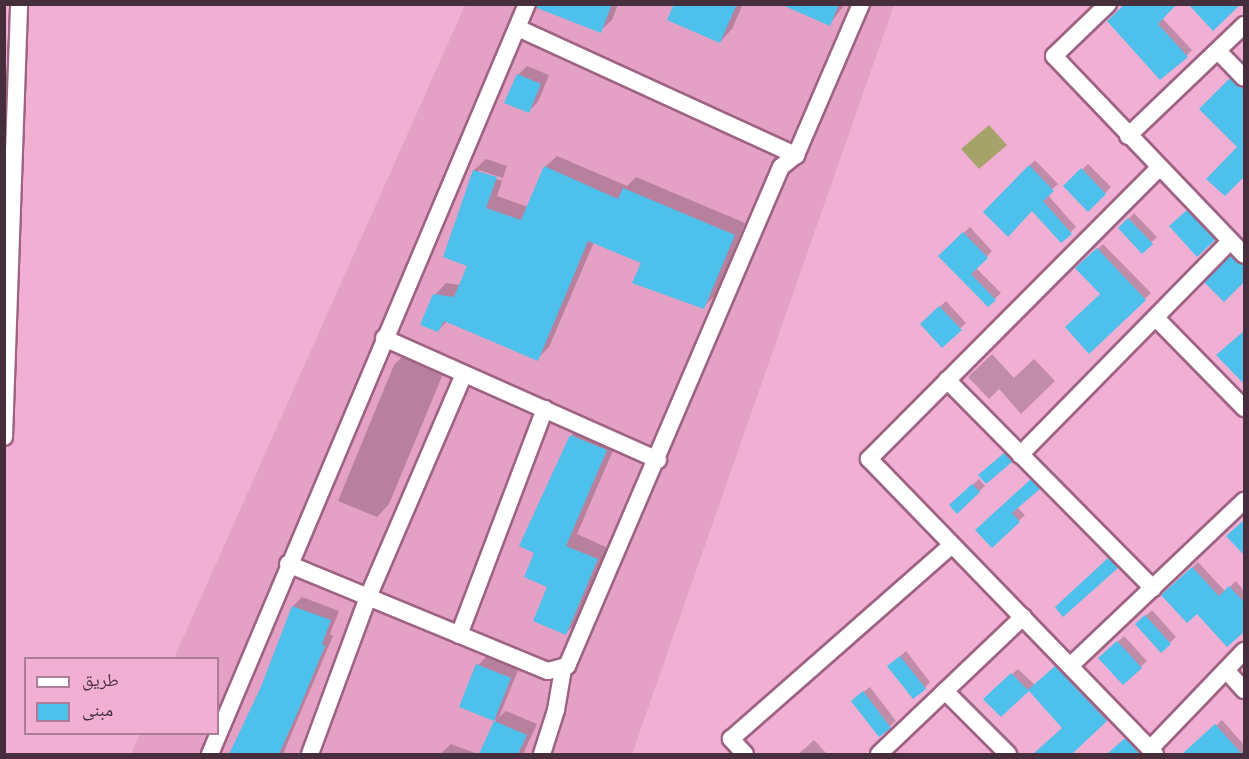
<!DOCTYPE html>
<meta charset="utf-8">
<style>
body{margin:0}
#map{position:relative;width:1249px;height:759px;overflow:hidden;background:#f1b0d3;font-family:"Sofia Sans Condensed","Noto Naskh Arabic",sans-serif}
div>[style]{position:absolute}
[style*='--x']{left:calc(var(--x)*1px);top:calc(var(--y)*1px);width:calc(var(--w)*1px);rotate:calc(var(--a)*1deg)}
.built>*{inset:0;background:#e5a0c5}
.green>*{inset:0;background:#a6a36a}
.shadow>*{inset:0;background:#0003}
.building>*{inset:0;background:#4dc0eb}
.roads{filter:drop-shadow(2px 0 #9e6383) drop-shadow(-2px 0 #9e6383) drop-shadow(0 2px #9e6383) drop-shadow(0 -2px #9e6383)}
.street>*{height:16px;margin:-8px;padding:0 8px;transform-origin:8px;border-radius:8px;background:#fff}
span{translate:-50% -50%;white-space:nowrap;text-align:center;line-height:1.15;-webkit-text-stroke:4.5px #f1b0d3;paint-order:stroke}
.frame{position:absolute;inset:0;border:6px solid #472e3c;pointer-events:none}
.legend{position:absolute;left:24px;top:657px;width:195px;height:78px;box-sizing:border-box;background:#f1b0d3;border:2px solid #ad7c97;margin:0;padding:8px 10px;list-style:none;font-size:18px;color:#472e3c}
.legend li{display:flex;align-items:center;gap:12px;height:30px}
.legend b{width:30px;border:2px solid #ad7c97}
</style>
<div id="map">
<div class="built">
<i style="clip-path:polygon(465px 5px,894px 5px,632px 754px,131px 754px,140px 734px,218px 734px,218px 658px,174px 658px)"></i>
</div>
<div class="green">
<i style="clip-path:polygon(989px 125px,1007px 145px,979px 169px,961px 149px)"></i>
</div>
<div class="shadow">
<i style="clip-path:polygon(550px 4px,618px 4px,612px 20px,600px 31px)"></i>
<i style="clip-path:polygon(675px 4px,743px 4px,732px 29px,720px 42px)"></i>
<i style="clip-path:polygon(783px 4px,845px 4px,830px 24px)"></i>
<i style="clip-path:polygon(1127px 4px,1162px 18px,1192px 50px,1186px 56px)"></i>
<i style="clip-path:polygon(527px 66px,549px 75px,538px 102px,529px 111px,518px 75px)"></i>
<i style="clip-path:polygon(1237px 74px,1244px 81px,1244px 175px,1239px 147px,1202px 109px)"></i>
<i style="clip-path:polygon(557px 156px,627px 186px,636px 177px,745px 223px,715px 296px,703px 307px,643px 263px,594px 242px,549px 347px,537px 359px,447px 321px,438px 331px,435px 295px,446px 283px,460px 285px,469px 265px,474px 170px,486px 159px,507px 166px,503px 178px,479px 170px,479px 173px,502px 181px,497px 196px,528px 207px,545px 167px)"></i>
<i style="clip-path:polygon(1035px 160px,1058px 184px,1047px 194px,1076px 227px,1061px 241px,1032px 209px,985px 212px)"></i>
<i style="clip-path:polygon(1088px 164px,1111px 187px,1088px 210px,1065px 186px)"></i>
<i style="clip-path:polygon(1193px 206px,1220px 233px,1197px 255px,1171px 226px)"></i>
<i style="clip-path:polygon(1134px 213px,1157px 237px,1142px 251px,1120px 228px)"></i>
<i style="clip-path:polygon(970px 227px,992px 251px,976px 268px,1001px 293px,988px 305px,940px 256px)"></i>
<i style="clip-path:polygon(1103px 244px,1151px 293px,1090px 352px,1102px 294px,1077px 268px)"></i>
<i style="clip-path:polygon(1237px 251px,1244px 257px,1244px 279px,1207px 282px)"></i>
<i style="clip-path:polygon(946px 301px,966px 323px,942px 346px,922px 324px)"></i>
<i style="clip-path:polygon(406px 353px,445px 369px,389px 504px,377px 517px,338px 501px,394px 365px)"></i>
<i style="clip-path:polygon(992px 354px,1014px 378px,1034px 359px,1055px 381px,1021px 414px,999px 389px,989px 399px,968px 377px)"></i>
<i style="clip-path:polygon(583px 424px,618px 439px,577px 534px,608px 548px,577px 622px,566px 633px,536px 552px,571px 436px)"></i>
<i style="clip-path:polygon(1010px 448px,1017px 456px,1011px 461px,986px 469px)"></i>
<i style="clip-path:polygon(1037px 475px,1044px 482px,1017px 507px,1025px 515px,992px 546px,983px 524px)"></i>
<i style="clip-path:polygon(979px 479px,985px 486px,957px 512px,951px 505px)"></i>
<i style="clip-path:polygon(1115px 553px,1123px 561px,1064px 615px,1062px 601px)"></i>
<i style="clip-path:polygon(1198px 562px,1225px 591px,1236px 581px,1244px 591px,1244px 629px,1163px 595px)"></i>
<i style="clip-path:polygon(302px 597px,339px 611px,330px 634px,333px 636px,283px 754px,231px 754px,262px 689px,293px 606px)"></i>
<i style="clip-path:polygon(1152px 610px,1176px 637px,1161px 651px,1137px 624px)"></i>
<i style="clip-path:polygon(1124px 636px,1147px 661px,1123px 683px,1106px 652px)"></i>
<i style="clip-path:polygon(906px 651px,930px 682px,925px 688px,889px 666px)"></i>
<i style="clip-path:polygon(487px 656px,519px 668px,499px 717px,506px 711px,537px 724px,523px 754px,481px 754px,496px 720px,461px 706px,478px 665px)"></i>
<i style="clip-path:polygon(1062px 661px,1112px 715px,1070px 754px,1035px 754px,1064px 727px,1029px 689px,1001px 715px,991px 693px,1018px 669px,1035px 685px)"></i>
<i style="clip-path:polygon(870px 687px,896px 721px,879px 735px,859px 695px)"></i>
<i style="clip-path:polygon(1222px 720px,1244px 745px,1244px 754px,1186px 754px)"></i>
<i style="clip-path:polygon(1132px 733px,1144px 754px,1109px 754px)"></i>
<i style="clip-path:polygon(814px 740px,827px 754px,798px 754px,804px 749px)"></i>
<i style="clip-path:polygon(451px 744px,478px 754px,440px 754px)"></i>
</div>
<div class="building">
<i style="clip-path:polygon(537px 4px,612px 4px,601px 33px,537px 8px)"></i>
<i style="clip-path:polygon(674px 4px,737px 4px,720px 43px,667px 20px)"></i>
<i style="clip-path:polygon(780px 4px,839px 4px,830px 26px)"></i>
<i style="clip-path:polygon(1125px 4px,1177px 4px,1158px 24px,1188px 57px,1160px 80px,1107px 21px)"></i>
<i style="clip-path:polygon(1188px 4px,1241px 4px,1213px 31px)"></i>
<i style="clip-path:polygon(517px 74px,541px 84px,529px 113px,504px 103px)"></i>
<i style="clip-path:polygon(1230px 78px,1245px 90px,1245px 176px,1225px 196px,1206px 179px,1237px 147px,1199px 109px)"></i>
<i style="clip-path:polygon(1029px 165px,1054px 191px,1043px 201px,1072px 234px,1061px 243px,1032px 211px,1008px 237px,983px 212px)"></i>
<i style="clip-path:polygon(544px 166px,618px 199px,623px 188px,735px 235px,704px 309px,632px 283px,641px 263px,588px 241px,538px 361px,444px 321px,438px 332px,420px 325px,433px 294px,454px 297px,467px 266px,443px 257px,473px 170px,497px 177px,486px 208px,521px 220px)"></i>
<i style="clip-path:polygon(1081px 168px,1106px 194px,1088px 212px,1063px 186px)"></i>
<i style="clip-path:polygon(1187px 210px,1215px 240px,1197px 257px,1169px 226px)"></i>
<i style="clip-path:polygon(1128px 218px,1153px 244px,1142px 254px,1118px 228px)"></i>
<i style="clip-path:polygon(963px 232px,988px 258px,971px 274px,996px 300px,988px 307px,938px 256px)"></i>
<i style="clip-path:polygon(1097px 248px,1146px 300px,1089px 354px,1065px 327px,1100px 294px,1075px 268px)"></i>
<i style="clip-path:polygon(1230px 256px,1245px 266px,1245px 281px,1224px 302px,1204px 282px)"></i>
<i style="clip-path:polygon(939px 306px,962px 330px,942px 348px,920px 324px)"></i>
<i style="clip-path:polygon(1245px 330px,1245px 385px,1216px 355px)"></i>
<i style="clip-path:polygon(570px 435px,607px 450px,566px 546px,598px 559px,566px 635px,533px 621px,547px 587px,524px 577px,534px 553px,519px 546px)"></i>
<i style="clip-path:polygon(1004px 453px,1012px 462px,986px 484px,978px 475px)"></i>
<i style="clip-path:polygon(1031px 479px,1040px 489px,1012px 513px,1020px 522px,992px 548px,975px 530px)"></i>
<i style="clip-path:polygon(972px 484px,980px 492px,957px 514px,949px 505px)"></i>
<i style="clip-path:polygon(1245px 519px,1245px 556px,1226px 536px)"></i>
<i style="clip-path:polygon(1108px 558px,1118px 568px,1063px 617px,1055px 607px)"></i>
<i style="clip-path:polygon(1192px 567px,1219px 596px,1229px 586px,1245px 603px,1245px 631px,1227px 647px,1197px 614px,1187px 623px,1161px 595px)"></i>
<i style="clip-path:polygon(292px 606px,331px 620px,322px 644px,325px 646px,296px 716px,279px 754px,229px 754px,260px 689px)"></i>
<i style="clip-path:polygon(1145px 615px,1171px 644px,1161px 653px,1135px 624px)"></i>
<i style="clip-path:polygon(1117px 641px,1142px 668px,1123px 685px,1098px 658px)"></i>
<i style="clip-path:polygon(900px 656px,926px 689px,913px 699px,887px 666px)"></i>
<i style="clip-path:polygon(476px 664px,511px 678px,494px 721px,459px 707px)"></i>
<i style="clip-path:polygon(1055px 666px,1107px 721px,1072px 754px,1033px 754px,1062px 728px,1037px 700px,1029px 691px,1001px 717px,983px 699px,1011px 673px,1028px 690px)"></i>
<i style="clip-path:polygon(863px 691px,891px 728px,879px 737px,851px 701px)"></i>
<i style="clip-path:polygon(494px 721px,527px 735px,518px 754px,479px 754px)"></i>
<i style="clip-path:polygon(1215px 724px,1242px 754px,1182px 754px)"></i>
<i style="clip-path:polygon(1125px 738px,1140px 754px,1107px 754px)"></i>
</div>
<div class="roads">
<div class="street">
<i style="--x:1108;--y:4;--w:75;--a:136.1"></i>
<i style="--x:1054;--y:56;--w:275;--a:46.3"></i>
<i style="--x:518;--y:28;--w:306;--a:24.6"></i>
<i style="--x:1218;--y:51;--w:37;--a:46"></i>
<i style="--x:1128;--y:136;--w:161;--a:-43.7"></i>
<i style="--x:1156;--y:318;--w:126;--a:45.6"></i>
<i style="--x:384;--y:338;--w:300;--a:24"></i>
<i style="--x:947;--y:380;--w:293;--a:45.3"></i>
<i style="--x:4;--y:437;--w:433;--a:-88"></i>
<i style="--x:1020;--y:455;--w:300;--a:-45.5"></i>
<i style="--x:288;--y:564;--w:281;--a:22.4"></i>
<i style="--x:548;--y:671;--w:20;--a:-15"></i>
<i style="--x:567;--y:666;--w:543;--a:-66.79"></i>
<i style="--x:781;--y:167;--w:19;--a:-39"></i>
<i style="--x:796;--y:155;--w:164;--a:-66.7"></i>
<i style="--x:459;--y:635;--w:242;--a:-69.2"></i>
<i style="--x:1070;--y:666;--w:240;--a:-43.5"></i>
<i style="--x:1226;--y:670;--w:27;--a:48"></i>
<i style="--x:945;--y:691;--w:89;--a:45"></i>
<i style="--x:1150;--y:749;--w:136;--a:-46.2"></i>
<i style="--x:210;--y:754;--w:814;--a:-67.09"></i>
<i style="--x:310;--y:754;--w:167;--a:-69.7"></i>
<i style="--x:368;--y:597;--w:243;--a:-66.7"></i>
<i style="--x:542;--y:754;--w:46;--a:-72.3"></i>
<i style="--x:556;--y:710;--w:42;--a:-80.3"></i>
<i style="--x:745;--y:754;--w:21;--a:-133"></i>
<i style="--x:731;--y:739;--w:294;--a:-41.3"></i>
<i style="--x:879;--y:754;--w:199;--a:-43.6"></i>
<i style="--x:1155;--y:754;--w:411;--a:-134.1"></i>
<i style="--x:869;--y:459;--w:411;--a:-45.1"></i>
</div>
</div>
<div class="frame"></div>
<ul class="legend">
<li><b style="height:8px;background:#fff"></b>طريق</li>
<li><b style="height:16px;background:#4dc0eb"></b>مبنى</li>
</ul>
</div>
